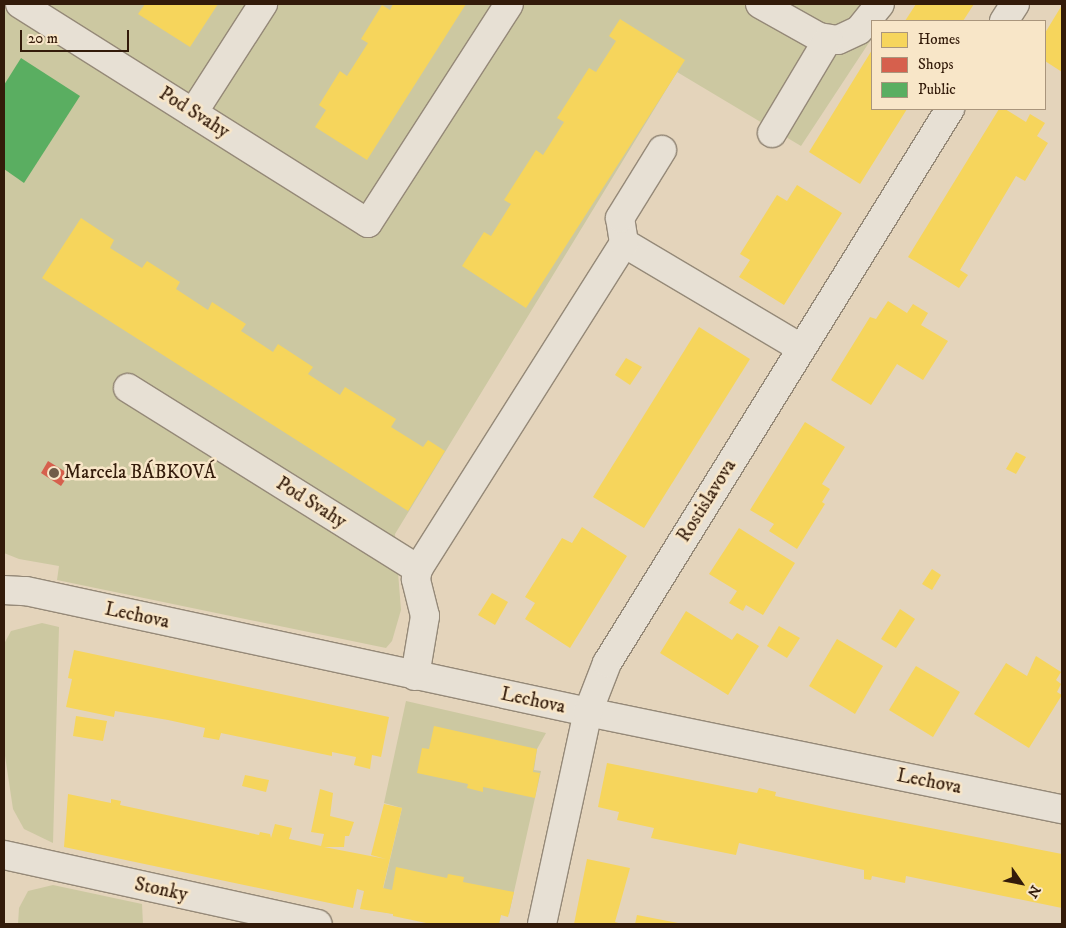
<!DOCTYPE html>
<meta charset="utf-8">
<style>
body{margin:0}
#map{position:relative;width:1066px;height:928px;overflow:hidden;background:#e4d4bb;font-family:"IM FELL DW Pica",serif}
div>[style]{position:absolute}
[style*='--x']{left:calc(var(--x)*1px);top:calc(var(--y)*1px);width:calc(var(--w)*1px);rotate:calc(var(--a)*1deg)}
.green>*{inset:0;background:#ccc8a1}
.homes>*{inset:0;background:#f6d55c}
.shops>*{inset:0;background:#d6604d}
.public>*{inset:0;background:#5aae61}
.roads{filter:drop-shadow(1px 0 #958978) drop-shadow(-1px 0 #958978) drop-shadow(0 1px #958978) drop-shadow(0 -1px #958978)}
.minor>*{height:28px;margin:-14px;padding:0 14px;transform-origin:14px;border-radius:14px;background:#e7e0d4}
.dots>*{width:14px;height:14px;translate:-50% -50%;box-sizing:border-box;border:2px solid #f8e6c8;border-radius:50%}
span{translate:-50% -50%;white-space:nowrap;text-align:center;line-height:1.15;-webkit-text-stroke:5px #f8e6c8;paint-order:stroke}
.street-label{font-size:19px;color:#331b0a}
.poi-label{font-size:19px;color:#331b0a}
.left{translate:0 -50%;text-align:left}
.frame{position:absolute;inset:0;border:5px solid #331b0a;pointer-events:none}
.legend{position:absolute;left:871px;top:20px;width:175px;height:90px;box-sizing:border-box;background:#f8e6c8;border:1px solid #a9957c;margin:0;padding:6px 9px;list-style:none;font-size:15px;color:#331b0a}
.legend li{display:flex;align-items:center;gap:10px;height:25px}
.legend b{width:25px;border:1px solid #a9957c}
.north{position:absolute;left:996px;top:858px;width:50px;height:50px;-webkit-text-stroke:4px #f8e6c8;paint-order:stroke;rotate:123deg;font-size:14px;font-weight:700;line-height:20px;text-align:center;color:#331b0a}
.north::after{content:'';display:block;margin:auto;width:18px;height:22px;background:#331b0a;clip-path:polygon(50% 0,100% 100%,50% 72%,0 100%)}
.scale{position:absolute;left:20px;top:30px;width:109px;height:22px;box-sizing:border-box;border:2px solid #331b0a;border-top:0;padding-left:6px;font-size:15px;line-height:18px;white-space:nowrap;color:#331b0a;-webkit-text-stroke:4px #f8e6c8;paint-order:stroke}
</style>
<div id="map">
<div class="green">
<i style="clip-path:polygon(4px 4px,895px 4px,883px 21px,872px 21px,872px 38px,801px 146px,677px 72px,395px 534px,401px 610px,392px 641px,386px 648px,57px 580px,59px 566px,19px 559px,4px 553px)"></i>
<i style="clip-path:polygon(42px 623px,59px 627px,53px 843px,24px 829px,13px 809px,4px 749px,4px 644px,11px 631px)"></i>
<i style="clip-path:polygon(406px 701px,546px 733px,537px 749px,534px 770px,541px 771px,509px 914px,501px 913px,499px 924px,445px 924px,378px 911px,402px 808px,384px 803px)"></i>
<i style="clip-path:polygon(53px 885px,142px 904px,143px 924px,18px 924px,19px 908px,28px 891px)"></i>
</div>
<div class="homes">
<i style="clip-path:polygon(145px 4px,218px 4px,190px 47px,138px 14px)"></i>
<i style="clip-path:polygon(393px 4px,466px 4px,367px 160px,315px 127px,326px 110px,319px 105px,340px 71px,347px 76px,368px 43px,361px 39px,382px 5px,390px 10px)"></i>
<i style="clip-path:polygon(916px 4px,974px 4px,963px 21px,905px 21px)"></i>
<i style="clip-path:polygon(1062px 5px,1062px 72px,1045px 61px,1045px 33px)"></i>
<i style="clip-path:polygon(620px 19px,685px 60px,526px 308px,462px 266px,484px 232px,491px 236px,511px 204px,504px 200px,536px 150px,543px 155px,564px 122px,557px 118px,589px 68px,596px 72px,616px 41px,609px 36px)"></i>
<i style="clip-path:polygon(872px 50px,872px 109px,907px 109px,860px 184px,809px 152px)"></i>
<i style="clip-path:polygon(999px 109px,1005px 109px,1026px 122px,1030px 114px,1045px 123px,1037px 136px,1048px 143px,1025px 181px,1016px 176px,960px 270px,968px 275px,959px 288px,908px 257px)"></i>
<i style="clip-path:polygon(797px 185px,842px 213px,784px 305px,739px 277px,750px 260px,740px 254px,777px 195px,787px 201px)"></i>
<i style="clip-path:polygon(81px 218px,114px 240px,110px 248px,142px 268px,147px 261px,180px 282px,176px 289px,208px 310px,212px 302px,246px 324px,241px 331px,273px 352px,278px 344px,313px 367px,308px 374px,340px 395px,345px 387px,396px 419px,391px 427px,423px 447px,428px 440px,445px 451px,408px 511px,42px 278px)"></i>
<i style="clip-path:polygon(888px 301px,907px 313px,913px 304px,928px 313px,921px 325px,948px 341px,923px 380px,897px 364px,871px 405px,831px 380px,870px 317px,876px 319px)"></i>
<i style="clip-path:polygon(699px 327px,750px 359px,644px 528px,593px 497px)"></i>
<i style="clip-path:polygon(626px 358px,642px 367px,630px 385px,615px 375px)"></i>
<i style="clip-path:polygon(805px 422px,845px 447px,822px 484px,830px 489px,822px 502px,825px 504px,797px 549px,769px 531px,774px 524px,750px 510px)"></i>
<i style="clip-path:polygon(1016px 452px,1026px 457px,1016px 474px,1006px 469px)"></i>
<i style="clip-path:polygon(582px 527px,627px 556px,570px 648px,525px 619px,535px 603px,525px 597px,562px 538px,572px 543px)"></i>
<i style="clip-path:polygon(739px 528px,795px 563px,763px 615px,746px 605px,743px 611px,729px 603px,737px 591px,709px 574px)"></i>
<i style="clip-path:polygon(932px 569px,941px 575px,932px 590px,922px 584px)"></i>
<i style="clip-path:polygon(492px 593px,508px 602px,495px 625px,478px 615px)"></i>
<i style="clip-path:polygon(900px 609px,915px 619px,896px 648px,881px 639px)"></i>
<i style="clip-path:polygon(686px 611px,732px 640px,737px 633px,759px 646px,728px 695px,660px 653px)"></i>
<i style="clip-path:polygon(779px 626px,800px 638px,787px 658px,767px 646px)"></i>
<i style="clip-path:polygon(837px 639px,883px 666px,855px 714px,809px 686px)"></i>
<i style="clip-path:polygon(74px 650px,389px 717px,381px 757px,372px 755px,370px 769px,354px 765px,356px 757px,332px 752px,332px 756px,221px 733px,219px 740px,203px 737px,205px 728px,168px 720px,115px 711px,114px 717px,66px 707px,72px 679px,68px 678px)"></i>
<i style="clip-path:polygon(1036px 656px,1061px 672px,1056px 680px,1061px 684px,1057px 692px,1062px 695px,1029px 748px,974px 714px,1006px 663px,1027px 676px)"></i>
<i style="clip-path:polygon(916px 666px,960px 692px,933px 737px,889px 710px)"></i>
<i style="clip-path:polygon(76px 716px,107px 721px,103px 741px,73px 736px)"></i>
<i style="clip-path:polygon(434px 726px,537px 749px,533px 772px,540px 773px,535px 798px,483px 787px,483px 792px,467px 788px,468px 784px,417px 773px,422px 748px,429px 749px)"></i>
<i style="clip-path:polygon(607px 763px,757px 793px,759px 788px,776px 792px,775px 796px,834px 809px,1062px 854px,1062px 908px,906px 876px,905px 883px,872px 876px,871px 880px,864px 879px,864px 870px,739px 843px,736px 855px,651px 838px,654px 828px,617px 820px,619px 812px,598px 807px)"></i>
<i style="clip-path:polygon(245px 775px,269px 780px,266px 792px,242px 786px)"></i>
<i style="clip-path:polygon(320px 789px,333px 793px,330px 816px,354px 822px,349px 836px,345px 836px,344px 847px,324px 847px,386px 859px,371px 855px,384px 804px,402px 808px,383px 888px,392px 890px,396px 867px,447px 878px,448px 874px,464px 877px,463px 882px,514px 892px,508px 917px,501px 915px,499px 924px,431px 924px,393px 916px,393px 914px,360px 909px,364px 891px,357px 889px,353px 908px,64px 847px,68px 794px,111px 803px,111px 799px,121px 801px,120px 805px,259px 835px,260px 832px,270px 834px,271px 838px,275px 824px,292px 828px,289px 839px,321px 846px,324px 834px,311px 832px)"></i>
<i style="clip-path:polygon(587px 859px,630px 868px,615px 922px,622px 924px,574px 924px)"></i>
<i style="clip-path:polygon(637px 915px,678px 923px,678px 924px,635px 924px)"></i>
</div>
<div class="shops">
<i style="clip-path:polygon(48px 461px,69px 474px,61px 486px,41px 473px)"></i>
</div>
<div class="public">
<i style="clip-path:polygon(21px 58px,80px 96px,24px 183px,4px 169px,4px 85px)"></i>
</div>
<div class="roads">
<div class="minor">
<i style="--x:20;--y:4;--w:411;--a:32.2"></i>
<i style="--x:368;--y:223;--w:260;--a:-57.2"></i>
<i style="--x:760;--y:4;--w:68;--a:29.2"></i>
<i style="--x:819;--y:37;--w:19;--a:9"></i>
<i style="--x:838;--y:40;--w:23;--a:-25"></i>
<i style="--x:859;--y:30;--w:33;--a:-51"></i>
<i style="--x:1004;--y:21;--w:20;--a:-57"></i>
<i style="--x:193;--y:113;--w:130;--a:-57.3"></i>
<i style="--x:772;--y:133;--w:109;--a:-59.2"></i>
<i style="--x:624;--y:243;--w:206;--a:30.7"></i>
<i style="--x:128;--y:388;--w:342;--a:32"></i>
<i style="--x:4;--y:590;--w:22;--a:3"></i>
<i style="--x:26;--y:591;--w:575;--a:12.15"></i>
<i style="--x:588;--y:712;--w:484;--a:11.6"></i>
<i style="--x:415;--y:676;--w:61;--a:-80.5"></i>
<i style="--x:425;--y:616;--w:38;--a:-104"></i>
<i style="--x:416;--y:579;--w:10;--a:-79"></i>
<i style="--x:418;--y:569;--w:386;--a:-57.7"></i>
<i style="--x:624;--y:243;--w:25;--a:-99"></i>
<i style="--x:620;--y:218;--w:80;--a:-58.3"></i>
<i style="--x:4;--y:855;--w:321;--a:12.4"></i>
<i style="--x:542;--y:924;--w:217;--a:-77.8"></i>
<i style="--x:588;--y:712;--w:53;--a:-68.8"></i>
<i style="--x:607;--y:663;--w:652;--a:-58.24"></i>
</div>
</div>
<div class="dots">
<i style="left:54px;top:473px;background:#715c48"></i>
</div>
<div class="street-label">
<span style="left:194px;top:113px;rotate:32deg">Pod Svahy</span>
<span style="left:707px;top:501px;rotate:-58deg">Rostislavova</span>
<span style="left:311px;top:503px;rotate:32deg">Pod Svahy</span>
<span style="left:137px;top:616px;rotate:12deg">Lechova</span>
<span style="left:533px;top:701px;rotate:12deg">Lechova</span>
<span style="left:929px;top:782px;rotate:11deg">Lechova</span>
<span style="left:161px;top:890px;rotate:12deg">Stonky</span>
</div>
<div class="poi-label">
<span class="left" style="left:64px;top:473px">Marcela BÁBKOVÁ</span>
</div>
<div class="frame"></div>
<ul class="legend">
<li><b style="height:14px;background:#f6d55c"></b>Homes</li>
<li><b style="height:14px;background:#d6604d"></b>Shops</li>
<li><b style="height:14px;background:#5aae61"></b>Public</li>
</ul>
<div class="north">N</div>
<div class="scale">20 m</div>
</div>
